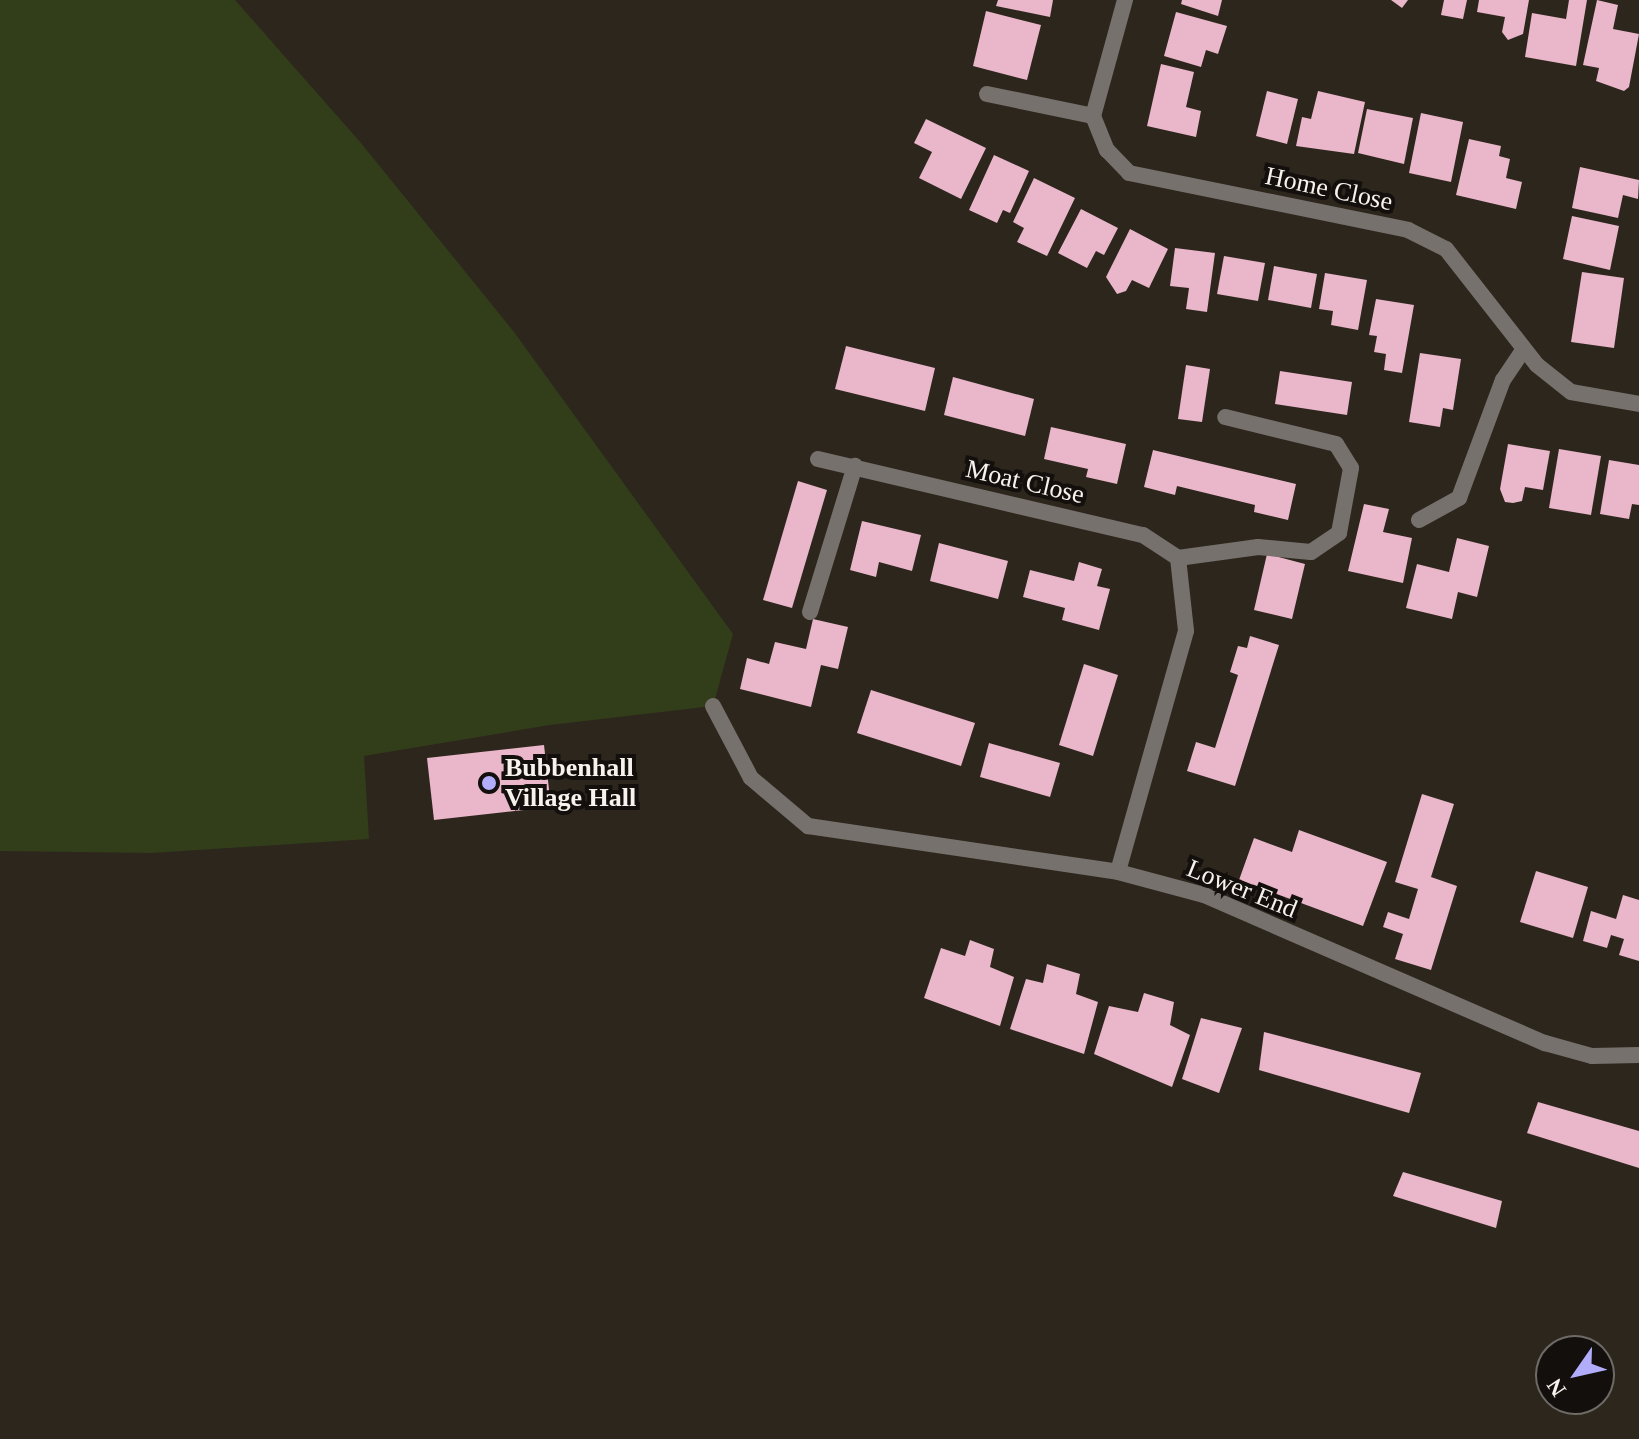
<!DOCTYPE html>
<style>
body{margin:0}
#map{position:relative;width:1639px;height:1439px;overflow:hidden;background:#2d261d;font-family:Georgia,serif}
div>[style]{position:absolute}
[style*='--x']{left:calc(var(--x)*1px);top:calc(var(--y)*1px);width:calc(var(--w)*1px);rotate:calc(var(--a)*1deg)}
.green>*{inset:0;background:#323d1a}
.building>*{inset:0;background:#e9b6ca}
.lane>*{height:16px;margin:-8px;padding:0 8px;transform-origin:8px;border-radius:8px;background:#76716d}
.street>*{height:16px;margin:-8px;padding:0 8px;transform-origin:8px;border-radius:8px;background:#76716d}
.dots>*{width:22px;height:22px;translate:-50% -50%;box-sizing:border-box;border:4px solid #130f0c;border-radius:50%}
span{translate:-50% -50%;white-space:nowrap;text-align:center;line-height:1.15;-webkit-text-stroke:8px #130f0c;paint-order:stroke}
.street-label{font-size:26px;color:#f7f2ec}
.poi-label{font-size:26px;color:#f7f2ec;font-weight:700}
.left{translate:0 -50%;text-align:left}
.north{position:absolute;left:1535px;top:1335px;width:80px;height:80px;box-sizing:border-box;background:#130f0c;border:2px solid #6e6a66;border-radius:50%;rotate:236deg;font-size:22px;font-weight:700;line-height:32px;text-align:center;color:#f7f2ec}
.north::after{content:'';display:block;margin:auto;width:28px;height:36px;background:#b1adfa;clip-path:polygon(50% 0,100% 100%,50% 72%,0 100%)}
</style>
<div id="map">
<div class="green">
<i style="clip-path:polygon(0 0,235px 0,361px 143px,514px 332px,733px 634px,713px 706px,550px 725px,364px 756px,369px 839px,151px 853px,0 851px)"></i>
</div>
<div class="building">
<i style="clip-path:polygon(998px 0,1053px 0,1050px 17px,996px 6px)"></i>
<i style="clip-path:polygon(1182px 0,1222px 0,1218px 16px,1181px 4px)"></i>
<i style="clip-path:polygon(1391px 0,1408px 0,1402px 8px)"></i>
<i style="clip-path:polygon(1444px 0,1467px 0,1463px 19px,1441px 15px)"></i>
<i style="clip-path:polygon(1479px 0,1529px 0,1523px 34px,1508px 40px,1502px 32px,1505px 17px,1477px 12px)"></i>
<i style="clip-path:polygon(1569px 0,1587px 0,1576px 66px,1525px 57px,1532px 13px,1566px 19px)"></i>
<i style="clip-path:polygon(1597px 0,1618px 5px,1613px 29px,1639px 34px,1629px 87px,1624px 91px,1596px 81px,1599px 68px,1583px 65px)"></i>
<i style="clip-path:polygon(986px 11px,1041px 25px,1027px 80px,973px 66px)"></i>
<i style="clip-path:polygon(1176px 12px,1227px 26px,1218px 54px,1206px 50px,1201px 67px,1164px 56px)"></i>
<i style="clip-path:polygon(1161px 64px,1194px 72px,1186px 107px,1201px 111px,1196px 137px,1147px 126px)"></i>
<i style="clip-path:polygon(1267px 91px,1298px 99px,1287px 144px,1256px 136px)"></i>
<i style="clip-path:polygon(1318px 91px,1365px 102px,1354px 154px,1296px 146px,1302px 117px,1311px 119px)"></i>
<i style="clip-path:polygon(1367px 109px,1413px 118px,1404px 164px,1358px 153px)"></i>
<i style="clip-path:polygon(1421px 113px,1463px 122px,1451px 182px,1409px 173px)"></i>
<i style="clip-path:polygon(926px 119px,986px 148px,961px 199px,919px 178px,932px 152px,914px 143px)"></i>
<i style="clip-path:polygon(1469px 139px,1501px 146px,1499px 156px,1510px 159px,1506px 178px,1522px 182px,1516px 209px,1456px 195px)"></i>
<i style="clip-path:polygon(994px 155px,1029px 171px,1010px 213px,1003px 210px,997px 223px,969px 210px)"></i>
<i style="clip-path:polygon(1580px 167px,1639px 180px,1638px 199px,1623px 195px,1618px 218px,1572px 208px)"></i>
<i style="clip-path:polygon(1034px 178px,1075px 198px,1047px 256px,1017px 242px,1024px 228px,1013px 222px)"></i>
<i style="clip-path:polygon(1081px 209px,1118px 228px,1104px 255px,1096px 251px,1087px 268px,1058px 253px)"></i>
<i style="clip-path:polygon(1572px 216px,1619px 226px,1610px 270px,1563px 259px)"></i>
<i style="clip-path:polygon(1130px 229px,1168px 249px,1149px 288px,1132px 280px,1126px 291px,1117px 294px,1106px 277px)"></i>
<i style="clip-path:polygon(1175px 248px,1215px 253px,1207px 312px,1186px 309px,1189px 288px,1170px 286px)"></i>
<i style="clip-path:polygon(1224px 256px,1265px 263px,1258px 301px,1217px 294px)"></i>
<i style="clip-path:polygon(1274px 266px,1317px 274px,1311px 308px,1268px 300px)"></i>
<i style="clip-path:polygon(1582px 272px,1624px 278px,1614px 348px,1571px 342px)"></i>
<i style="clip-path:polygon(1325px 273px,1367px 280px,1358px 330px,1331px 325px,1333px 311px,1319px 309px)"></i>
<i style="clip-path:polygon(1376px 299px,1414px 305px,1402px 373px,1384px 370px,1386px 354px,1374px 352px,1377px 336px,1369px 335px)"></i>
<i style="clip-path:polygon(846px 346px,935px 368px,925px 411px,835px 389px)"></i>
<i style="clip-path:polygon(1420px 353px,1461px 359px,1453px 410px,1443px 408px,1440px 427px,1409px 422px)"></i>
<i style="clip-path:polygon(1186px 365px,1210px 369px,1202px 422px,1178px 419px)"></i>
<i style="clip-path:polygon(1280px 371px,1352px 382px,1347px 415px,1275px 404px)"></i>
<i style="clip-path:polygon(953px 377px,1034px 399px,1025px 436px,944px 415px)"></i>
<i style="clip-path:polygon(1051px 427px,1126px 444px,1117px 484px,1086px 477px,1088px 469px,1044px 459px)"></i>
<i style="clip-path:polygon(1508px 444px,1550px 451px,1543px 490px,1525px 487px,1522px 501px,1513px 503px,1505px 502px,1500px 489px)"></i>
<i style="clip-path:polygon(1559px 449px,1601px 456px,1591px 515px,1549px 508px)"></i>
<i style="clip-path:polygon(1153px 450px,1296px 484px,1288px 520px,1254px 512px,1255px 505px,1177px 486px,1175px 495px,1144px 487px)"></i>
<i style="clip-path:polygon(1609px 460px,1639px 465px,1639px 505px,1632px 504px,1629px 519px,1600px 514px)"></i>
<i style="clip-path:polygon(798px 481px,827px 490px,792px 608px,763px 600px)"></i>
<i style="clip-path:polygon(1364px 504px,1389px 509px,1383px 532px,1412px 538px,1403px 583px,1348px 571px)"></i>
<i style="clip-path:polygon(862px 521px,921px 535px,912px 571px,879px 562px,876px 577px,850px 570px)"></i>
<i style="clip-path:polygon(1457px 538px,1489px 546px,1477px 597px,1458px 592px,1452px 619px,1406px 608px,1417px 564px,1449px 572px)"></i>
<i style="clip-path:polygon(939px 543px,1008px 561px,998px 599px,930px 581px)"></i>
<i style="clip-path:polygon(1267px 554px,1305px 564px,1292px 619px,1254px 610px)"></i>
<i style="clip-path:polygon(1079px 562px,1102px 569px,1097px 586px,1110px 589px,1099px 630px,1062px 620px,1065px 608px,1023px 597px,1030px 570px,1074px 581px)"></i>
<i style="clip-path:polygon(813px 619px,848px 627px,838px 669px,821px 665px,811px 707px,740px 689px,747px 658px,769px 664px,775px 642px,806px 649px)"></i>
<i style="clip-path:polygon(1250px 636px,1279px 645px,1235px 786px,1187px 771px,1196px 742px,1215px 748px,1238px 675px,1230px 672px,1238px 646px,1247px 648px)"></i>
<i style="clip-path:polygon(1084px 664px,1118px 675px,1093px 756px,1059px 745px)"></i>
<i style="clip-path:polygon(871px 690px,975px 723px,961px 766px,857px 733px)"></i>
<i style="clip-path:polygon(989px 743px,1060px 763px,1050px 797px,980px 777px)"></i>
<i style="clip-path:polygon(544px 745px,551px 807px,434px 820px,427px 758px)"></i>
<i style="clip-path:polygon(1422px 794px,1454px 804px,1431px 877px,1457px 886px,1431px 970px,1395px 959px,1403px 934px,1383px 927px,1388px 912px,1409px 919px,1418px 889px,1395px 882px)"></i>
<i style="clip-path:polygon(1299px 830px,1387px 862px,1363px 926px,1239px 880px,1254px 838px,1292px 852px)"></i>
<i style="clip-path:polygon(1536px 871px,1588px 887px,1573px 938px,1520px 922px)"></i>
<i style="clip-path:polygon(1623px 895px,1639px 900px,1639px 961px,1619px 955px,1624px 939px,1611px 935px,1607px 948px,1583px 941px,1591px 911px,1616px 919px)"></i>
<i style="clip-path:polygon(970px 940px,994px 949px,990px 967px,1014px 977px,1000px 1026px,924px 998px,941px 948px,965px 956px)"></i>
<i style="clip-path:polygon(1047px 964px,1080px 974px,1076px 994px,1098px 1002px,1084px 1054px,1010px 1029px,1026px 979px,1043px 983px)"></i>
<i style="clip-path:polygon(1144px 993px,1174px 1002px,1170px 1025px,1190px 1035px,1172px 1087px,1094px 1054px,1109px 1006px,1138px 1012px)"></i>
<i style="clip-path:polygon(1201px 1018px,1242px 1028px,1219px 1093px,1182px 1079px)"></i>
<i style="clip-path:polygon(1264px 1032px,1421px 1073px,1409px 1113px,1259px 1070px)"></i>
<i style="clip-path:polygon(1538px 1102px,1639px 1131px,1639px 1168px,1527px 1133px)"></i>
<i style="clip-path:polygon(1403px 1172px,1502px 1201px,1496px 1228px,1393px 1196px)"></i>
</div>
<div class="lane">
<i style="--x:987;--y:94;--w:108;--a:11.7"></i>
<i style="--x:1419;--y:520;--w:46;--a:-28.8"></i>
<i style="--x:1459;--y:498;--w:126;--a:-69.6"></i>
<i style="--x:1503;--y:380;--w:37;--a:-56"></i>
<i style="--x:810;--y:612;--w:153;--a:-72.9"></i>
</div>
<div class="street">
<i style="--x:1125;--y:0;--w:120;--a:105.4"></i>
<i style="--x:1093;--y:116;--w:37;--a:68"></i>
<i style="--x:1107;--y:150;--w:32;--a:46"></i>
<i style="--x:1129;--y:173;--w:285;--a:11.5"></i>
<i style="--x:1408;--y:230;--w:42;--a:26.6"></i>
<i style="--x:1446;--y:249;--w:147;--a:51.9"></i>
<i style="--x:1537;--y:365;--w:43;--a:38.5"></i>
<i style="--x:1571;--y:392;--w:69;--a:10"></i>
<i style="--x:818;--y:459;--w:334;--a:13.2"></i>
<i style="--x:1143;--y:535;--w:42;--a:33.3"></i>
<i style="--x:1178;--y:558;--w:73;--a:83.7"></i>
<i style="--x:1186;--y:631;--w:250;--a:105.8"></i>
<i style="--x:1178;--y:558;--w:81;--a:-7.8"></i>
<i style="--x:1258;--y:547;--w:53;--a:5.4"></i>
<i style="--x:1311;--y:552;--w:34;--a:-34"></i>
<i style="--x:1339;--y:533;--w:66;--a:-79.5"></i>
<i style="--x:1351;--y:468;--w:28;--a:-122"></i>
<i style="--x:1336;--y:444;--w:114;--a:-166.3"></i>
<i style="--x:713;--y:706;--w:81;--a:62.2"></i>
<i style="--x:751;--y:778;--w:75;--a:40.1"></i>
<i style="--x:808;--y:826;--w:313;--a:8.4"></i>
<i style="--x:1118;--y:872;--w:89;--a:15"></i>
<i style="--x:1204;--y:895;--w:372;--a:23.5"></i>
<i style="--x:1545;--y:1043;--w:49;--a:15.5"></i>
<i style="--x:1592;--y:1056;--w:47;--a:-1.2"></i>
</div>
<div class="dots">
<i style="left:489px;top:783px;background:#b1adfa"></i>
</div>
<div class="street-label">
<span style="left:1329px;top:189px;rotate:12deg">Home Close</span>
<span style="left:1025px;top:482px;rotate:13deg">Moat Close</span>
<span style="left:1242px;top:889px;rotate:22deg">Lower End</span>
</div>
<div class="poi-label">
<span class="left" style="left:505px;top:783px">Bubbenhall<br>Village Hall</span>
</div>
<div class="north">N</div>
</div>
